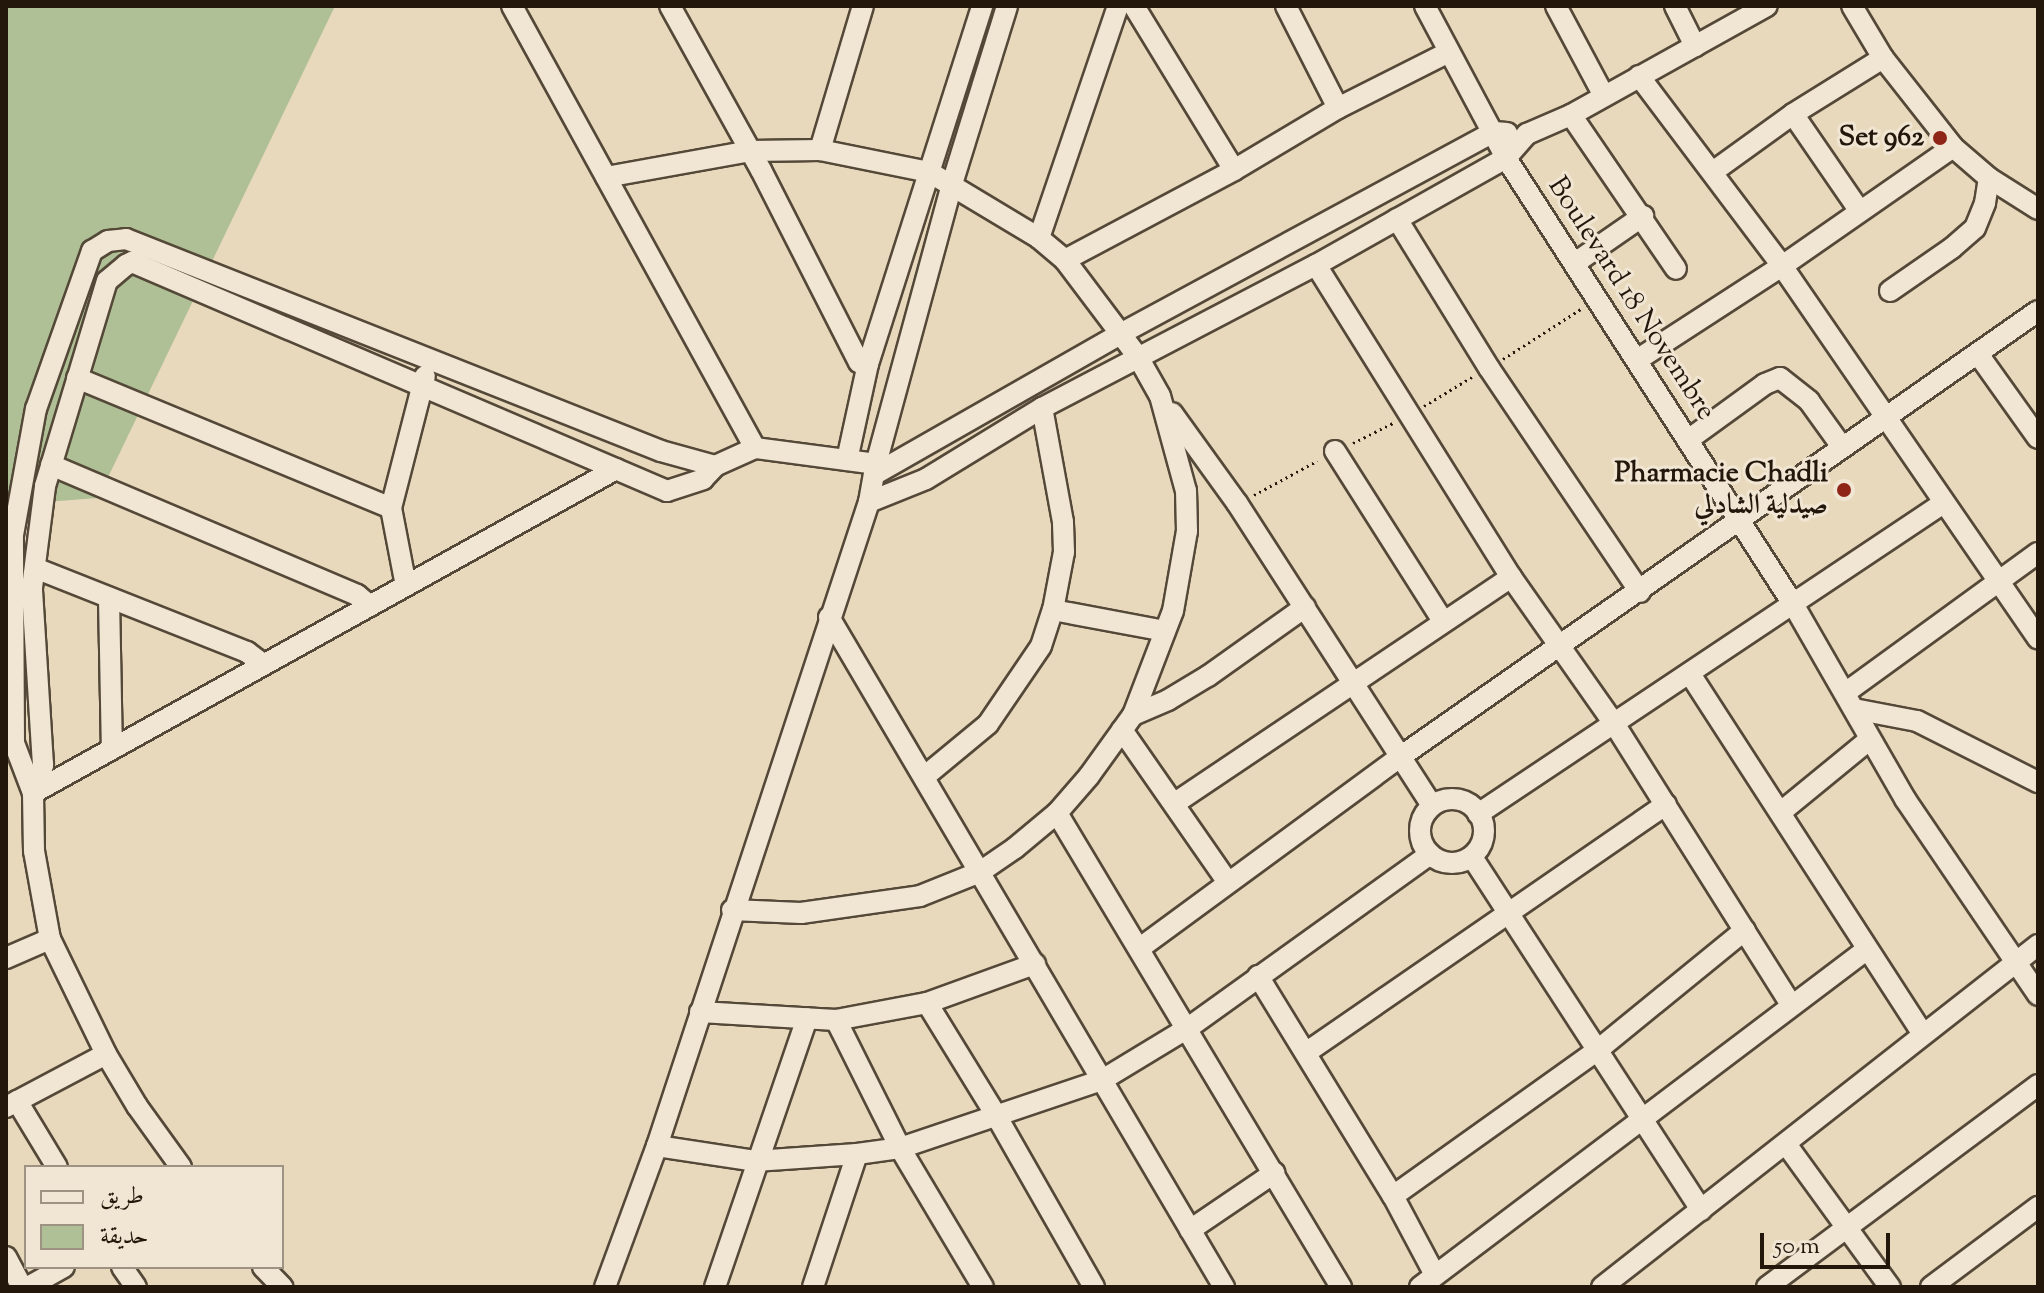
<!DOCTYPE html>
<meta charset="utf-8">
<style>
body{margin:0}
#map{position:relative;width:2044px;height:1293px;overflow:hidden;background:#e8d9bc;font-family:"Sorts Mill Goudy",Amiri,serif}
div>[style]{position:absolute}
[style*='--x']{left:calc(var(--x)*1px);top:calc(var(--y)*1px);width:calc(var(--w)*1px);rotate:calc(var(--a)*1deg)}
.green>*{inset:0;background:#b0c096}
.path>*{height:3px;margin-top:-1.5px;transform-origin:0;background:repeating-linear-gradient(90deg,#23170c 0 2px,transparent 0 6px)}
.roads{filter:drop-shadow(2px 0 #544838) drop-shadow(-2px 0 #544838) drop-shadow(0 2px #544838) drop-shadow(0 -2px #544838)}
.street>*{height:20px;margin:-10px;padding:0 10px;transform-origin:10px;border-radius:10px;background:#f0e6d3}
.street>.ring{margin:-10px;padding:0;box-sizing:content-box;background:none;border:20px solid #f0e6d3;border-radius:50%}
.dots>*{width:22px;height:22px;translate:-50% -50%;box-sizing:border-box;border:4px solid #f0e6d3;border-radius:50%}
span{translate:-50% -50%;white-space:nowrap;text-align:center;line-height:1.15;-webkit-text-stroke:6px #f0e6d3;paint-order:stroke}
.poi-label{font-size:28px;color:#23170c;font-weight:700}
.right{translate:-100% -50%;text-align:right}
.street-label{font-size:28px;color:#23170c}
.frame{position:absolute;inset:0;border:8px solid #23170c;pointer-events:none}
.legend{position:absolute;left:24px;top:1165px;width:260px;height:104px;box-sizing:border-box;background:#f0e6d3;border:2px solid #9e9383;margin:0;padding:10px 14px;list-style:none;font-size:24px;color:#23170c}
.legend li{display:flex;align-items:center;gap:16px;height:40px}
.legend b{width:40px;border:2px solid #9e9383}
.scale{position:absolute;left:1760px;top:1233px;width:130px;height:36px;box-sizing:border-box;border:4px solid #23170c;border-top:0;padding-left:10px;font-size:24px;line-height:28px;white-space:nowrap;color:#23170c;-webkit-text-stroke:6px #f0e6d3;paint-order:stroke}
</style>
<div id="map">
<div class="green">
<i style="clip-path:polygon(6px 6px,335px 6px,98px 498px,6px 505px)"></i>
</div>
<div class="path">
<i style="--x:1503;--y:359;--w:93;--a:-32.7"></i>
<i style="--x:1424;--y:406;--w:56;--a:-31.1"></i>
<i style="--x:1353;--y:443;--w:45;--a:-26.6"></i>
<i style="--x:1254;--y:495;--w:72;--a:-28.4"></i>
</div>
<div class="roads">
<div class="street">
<i style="--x:512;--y:6;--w:504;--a:61.2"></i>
<i style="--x:755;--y:448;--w:122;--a:7.5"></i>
<i style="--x:670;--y:6;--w:188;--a:61"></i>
<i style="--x:761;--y:170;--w:216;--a:63"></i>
<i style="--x:859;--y:362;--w:9;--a:13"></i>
<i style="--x:1134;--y:6;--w:192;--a:58.6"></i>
<i style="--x:1286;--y:6;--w:114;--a:63"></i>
<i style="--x:1425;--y:6;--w:172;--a:61.9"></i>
<i style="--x:1506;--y:158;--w:530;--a:57.24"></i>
<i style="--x:1793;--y:604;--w:225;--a:60.1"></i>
<i style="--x:1905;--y:799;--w:237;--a:55.8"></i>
<i style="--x:1556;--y:6;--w:102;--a:61.9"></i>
<i style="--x:1675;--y:6;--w:45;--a:63.4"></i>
<i style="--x:1852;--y:6;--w:61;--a:59.2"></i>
<i style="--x:1883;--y:58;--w:113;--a:51.8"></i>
<i style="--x:1953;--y:147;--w:48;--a:40.7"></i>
<i style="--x:1989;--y:178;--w:58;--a:32.3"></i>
<i style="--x:1639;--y:76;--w:238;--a:53"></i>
<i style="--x:1782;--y:266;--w:452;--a:55.5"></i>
<i style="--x:1793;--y:114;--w:116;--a:55.5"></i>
<i style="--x:1571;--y:115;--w:186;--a:55.7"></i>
<i style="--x:1714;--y:171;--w:97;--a:-35.8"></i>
<i style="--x:1793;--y:114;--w:106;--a:-31.9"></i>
<i style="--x:606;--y:177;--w:146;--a:-10.2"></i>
<i style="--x:750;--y:151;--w:70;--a:-0.8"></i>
<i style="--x:1397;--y:219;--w:175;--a:58.3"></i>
<i style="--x:1489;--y:368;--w:270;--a:56"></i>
<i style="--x:1039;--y:238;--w:245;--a:-71.2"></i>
<i style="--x:1065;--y:260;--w:191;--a:-28"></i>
<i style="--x:1234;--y:170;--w:121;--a:-30.8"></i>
<i style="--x:1338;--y:108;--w:124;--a:-26.8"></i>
<i style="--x:1575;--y:263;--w:83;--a:-34.7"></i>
<i style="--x:1316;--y:265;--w:368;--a:58"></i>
<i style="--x:1511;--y:577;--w:181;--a:54.9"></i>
<i style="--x:1615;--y:725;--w:331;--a:57.8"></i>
<i style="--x:1890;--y:291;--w:75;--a:-34.7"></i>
<i style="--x:1952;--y:248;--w:30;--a:-41"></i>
<i style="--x:1975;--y:228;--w:27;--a:-68"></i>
<i style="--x:1985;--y:203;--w:25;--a:-81"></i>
<i style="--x:1978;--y:354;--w:103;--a:54.5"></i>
<i style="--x:1637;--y:360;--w:173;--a:-33"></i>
<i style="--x:1782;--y:266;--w:208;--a:-34.8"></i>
<i style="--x:77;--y:378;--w:340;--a:22.5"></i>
<i style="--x:391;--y:508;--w:136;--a:-75.6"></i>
<i style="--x:1172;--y:413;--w:111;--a:54.2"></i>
<i style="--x:1237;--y:503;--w:360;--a:57.2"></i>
<i style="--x:1688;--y:440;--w:95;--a:-36"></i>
<i style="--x:1765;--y:384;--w:16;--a:-22"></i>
<i style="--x:1780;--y:378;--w:37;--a:38"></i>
<i style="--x:1809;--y:401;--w:57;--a:54.3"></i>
<i style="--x:1335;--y:451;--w:201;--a:57.6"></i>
<i style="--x:847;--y:460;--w:98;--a:-77.7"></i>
<i style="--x:868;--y:364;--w:376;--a:-72.3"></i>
<i style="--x:51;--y:465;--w:332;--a:23"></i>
<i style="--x:357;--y:595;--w:17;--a:40"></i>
<i style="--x:875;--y:474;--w:284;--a:-29.7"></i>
<i style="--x:1122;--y:333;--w:423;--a:-28.4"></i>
<i style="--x:1494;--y:132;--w:13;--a:4"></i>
<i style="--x:869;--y:502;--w:61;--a:-22"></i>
<i style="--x:926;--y:479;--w:136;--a:-31.5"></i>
<i style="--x:1042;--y:408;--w:309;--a:-27.6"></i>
<i style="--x:1316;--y:265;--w:218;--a:-29.4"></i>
<i style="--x:1506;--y:158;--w:32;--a:-49"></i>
<i style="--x:1527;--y:134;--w:48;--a:-23.4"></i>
<i style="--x:1571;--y:115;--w:224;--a:-29.1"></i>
<i style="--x:391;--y:508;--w:79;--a:79.1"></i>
<i style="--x:35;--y:568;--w:228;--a:21.6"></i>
<i style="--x:247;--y:652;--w:21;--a:37"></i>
<i style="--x:109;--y:598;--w:151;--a:88.9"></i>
<i style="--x:1053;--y:610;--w:114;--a:10.6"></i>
<i style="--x:829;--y:617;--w:778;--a:59.48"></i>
<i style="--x:1690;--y:674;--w:429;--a:57.1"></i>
<i style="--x:1845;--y:693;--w:238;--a:-36"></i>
<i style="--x:1854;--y:709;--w:64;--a:10.8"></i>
<i style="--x:1917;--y:721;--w:136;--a:26.8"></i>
<i style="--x:1133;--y:715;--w:38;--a:-23"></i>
<i style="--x:1168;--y:700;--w:47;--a:-31"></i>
<i style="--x:1208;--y:676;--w:119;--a:-35.4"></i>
<i style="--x:1122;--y:730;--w:184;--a:55.2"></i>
<i style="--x:924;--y:777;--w:83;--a:-39.6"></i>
<i style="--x:988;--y:724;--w:94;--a:-55.8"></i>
<i style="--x:1041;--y:646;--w:38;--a:-72"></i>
<i style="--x:1053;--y:610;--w:59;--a:-79.3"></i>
<i style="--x:1064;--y:552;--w:30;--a:-92"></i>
<i style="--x:1063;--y:522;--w:116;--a:-100.4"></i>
<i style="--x:33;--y:793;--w:30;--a:-70"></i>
<i style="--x:43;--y:765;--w:177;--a:-93.6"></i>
<i style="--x:32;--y:588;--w:103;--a:-82.7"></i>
<i style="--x:45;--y:486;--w:214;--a:-73.2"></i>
<i style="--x:107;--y:281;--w:25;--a:-40"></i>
<i style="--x:126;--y:265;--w:7;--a:-27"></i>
<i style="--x:132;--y:262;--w:582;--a:23.17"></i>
<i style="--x:667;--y:491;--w:38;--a:-18"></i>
<i style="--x:703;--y:479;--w:18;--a:-47"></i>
<i style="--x:715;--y:466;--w:44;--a:-24.2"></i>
<i style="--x:33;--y:793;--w:667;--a:-29.06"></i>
<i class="ring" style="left:1420px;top:799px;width:44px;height:44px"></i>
<i style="--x:1175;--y:803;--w:405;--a:-33.9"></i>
<i style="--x:1781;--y:812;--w:114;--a:-39.3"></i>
<i style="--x:1057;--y:813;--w:553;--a:59.07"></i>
<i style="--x:1478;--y:814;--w:558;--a:-33.75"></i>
<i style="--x:1472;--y:857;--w:421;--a:57"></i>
<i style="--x:732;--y:910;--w:69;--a:2.5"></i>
<i style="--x:801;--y:913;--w:120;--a:-8.1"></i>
<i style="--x:920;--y:896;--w:65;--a:-21.8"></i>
<i style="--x:980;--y:872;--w:42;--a:-34.4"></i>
<i style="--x:1015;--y:848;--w:55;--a:-39.8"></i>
<i style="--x:1057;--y:813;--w:49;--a:-49.1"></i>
<i style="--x:1089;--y:776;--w:75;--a:-54.2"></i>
<i style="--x:1133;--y:715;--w:111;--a:-69"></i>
<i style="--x:1173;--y:611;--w:81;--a:-80.1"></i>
<i style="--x:1187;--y:531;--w:40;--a:-91.4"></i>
<i style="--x:1186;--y:491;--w:98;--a:-105.3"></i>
<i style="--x:1160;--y:396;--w:45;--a:-119.4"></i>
<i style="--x:1138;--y:357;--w:121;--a:-127"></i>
<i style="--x:1065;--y:260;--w:34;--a:-140"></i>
<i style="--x:1039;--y:238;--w:128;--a:-149"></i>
<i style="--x:929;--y:172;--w:111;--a:-168.6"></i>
<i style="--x:820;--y:150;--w:150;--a:-73.4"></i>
<i style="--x:50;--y:939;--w:89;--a:-100.3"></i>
<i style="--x:34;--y:851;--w:58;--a:-91"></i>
<i style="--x:33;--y:793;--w:53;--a:-110.8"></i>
<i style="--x:14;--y:743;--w:208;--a:-90.3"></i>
<i style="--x:13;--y:535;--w:128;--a:-79.7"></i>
<i style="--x:36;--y:409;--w:168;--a:-70.5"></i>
<i style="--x:92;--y:251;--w:19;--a:-32"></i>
<i style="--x:108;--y:241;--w:18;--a:-6"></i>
<i style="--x:126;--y:239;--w:575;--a:21.62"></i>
<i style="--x:661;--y:451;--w:56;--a:15.5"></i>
<i style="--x:1140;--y:948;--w:323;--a:-36.3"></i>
<i style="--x:1400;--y:757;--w:778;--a:-34.96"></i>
<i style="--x:6;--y:958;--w:48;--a:-23.4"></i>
<i style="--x:50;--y:939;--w:128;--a:64"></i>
<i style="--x:106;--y:1054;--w:61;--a:59.2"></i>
<i style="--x:137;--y:1106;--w:75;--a:54.2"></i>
<i style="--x:1258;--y:976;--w:258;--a:58.5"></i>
<i style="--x:1393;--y:1196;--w:89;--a:62"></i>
<i style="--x:927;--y:1003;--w:134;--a:58.4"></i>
<i style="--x:997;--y:1117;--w:196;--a:60.3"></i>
<i style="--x:700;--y:1012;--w:136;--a:3.4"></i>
<i style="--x:836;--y:1020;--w:93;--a:-10.6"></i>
<i style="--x:927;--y:1003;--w:115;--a:-19.9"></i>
<i style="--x:836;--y:1020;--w:143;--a:63.4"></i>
<i style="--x:900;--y:1148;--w:162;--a:59.2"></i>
<i style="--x:1307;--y:1052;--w:436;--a:-34.6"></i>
<i style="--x:17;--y:1101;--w:77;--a:58.8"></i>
<i style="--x:6;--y:1107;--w:113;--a:-27.9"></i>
<i style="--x:1786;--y:1144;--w:177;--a:54"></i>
<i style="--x:657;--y:1146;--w:99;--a:8.7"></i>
<i style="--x:755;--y:1161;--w:102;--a:-3.9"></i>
<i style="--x:857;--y:1154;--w:43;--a:-7.9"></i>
<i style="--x:900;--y:1148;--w:213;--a:-18.6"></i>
<i style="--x:1102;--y:1080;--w:100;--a:-31.2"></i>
<i style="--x:1188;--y:1028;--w:298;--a:-35.7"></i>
<i style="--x:1393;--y:1196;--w:253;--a:-35.5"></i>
<i style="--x:1599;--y:1049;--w:188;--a:-39.2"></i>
<i style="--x:1190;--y:1230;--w:102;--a:-34.2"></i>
<i style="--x:6;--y:1257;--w:34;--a:62"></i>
<i style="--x:122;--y:1267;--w:24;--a:55"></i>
<i style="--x:263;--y:1267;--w:28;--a:46"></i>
<i style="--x:28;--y:1287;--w:41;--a:-29.1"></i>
<i style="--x:605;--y:1287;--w:150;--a:-69.8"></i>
<i style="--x:657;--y:1146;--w:678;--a:-71.78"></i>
<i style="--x:869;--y:502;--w:39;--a:-80"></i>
<i style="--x:876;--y:464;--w:290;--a:-74.8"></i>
<i style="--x:952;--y:184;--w:186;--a:-72.8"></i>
<i style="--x:715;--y:1287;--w:284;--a:-71.1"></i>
<i style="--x:813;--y:1287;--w:140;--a:-71.7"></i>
<i style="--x:1420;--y:1287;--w:559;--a:-37.07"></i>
<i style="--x:1602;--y:1287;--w:554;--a:-38.11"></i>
<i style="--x:1767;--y:1287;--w:338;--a:-36.7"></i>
<i style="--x:1931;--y:1287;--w:134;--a:-36.8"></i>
</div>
</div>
<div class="dots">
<i style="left:1940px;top:138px;background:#8f2418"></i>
<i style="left:1844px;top:490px;background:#8f2418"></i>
</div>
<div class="poi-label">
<span class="right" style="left:1924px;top:138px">Set 962</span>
<span class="right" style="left:1828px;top:490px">Pharmacie Chadli<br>صيدلية الشادلي</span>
</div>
<div class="street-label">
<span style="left:1631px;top:299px;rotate:57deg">Boulevard 18 Novembre</span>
</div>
<div class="frame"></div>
<ul class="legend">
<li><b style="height:10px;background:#f0e6d3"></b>طريق</li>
<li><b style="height:22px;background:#b0c096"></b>حديقة</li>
</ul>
<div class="scale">50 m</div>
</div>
